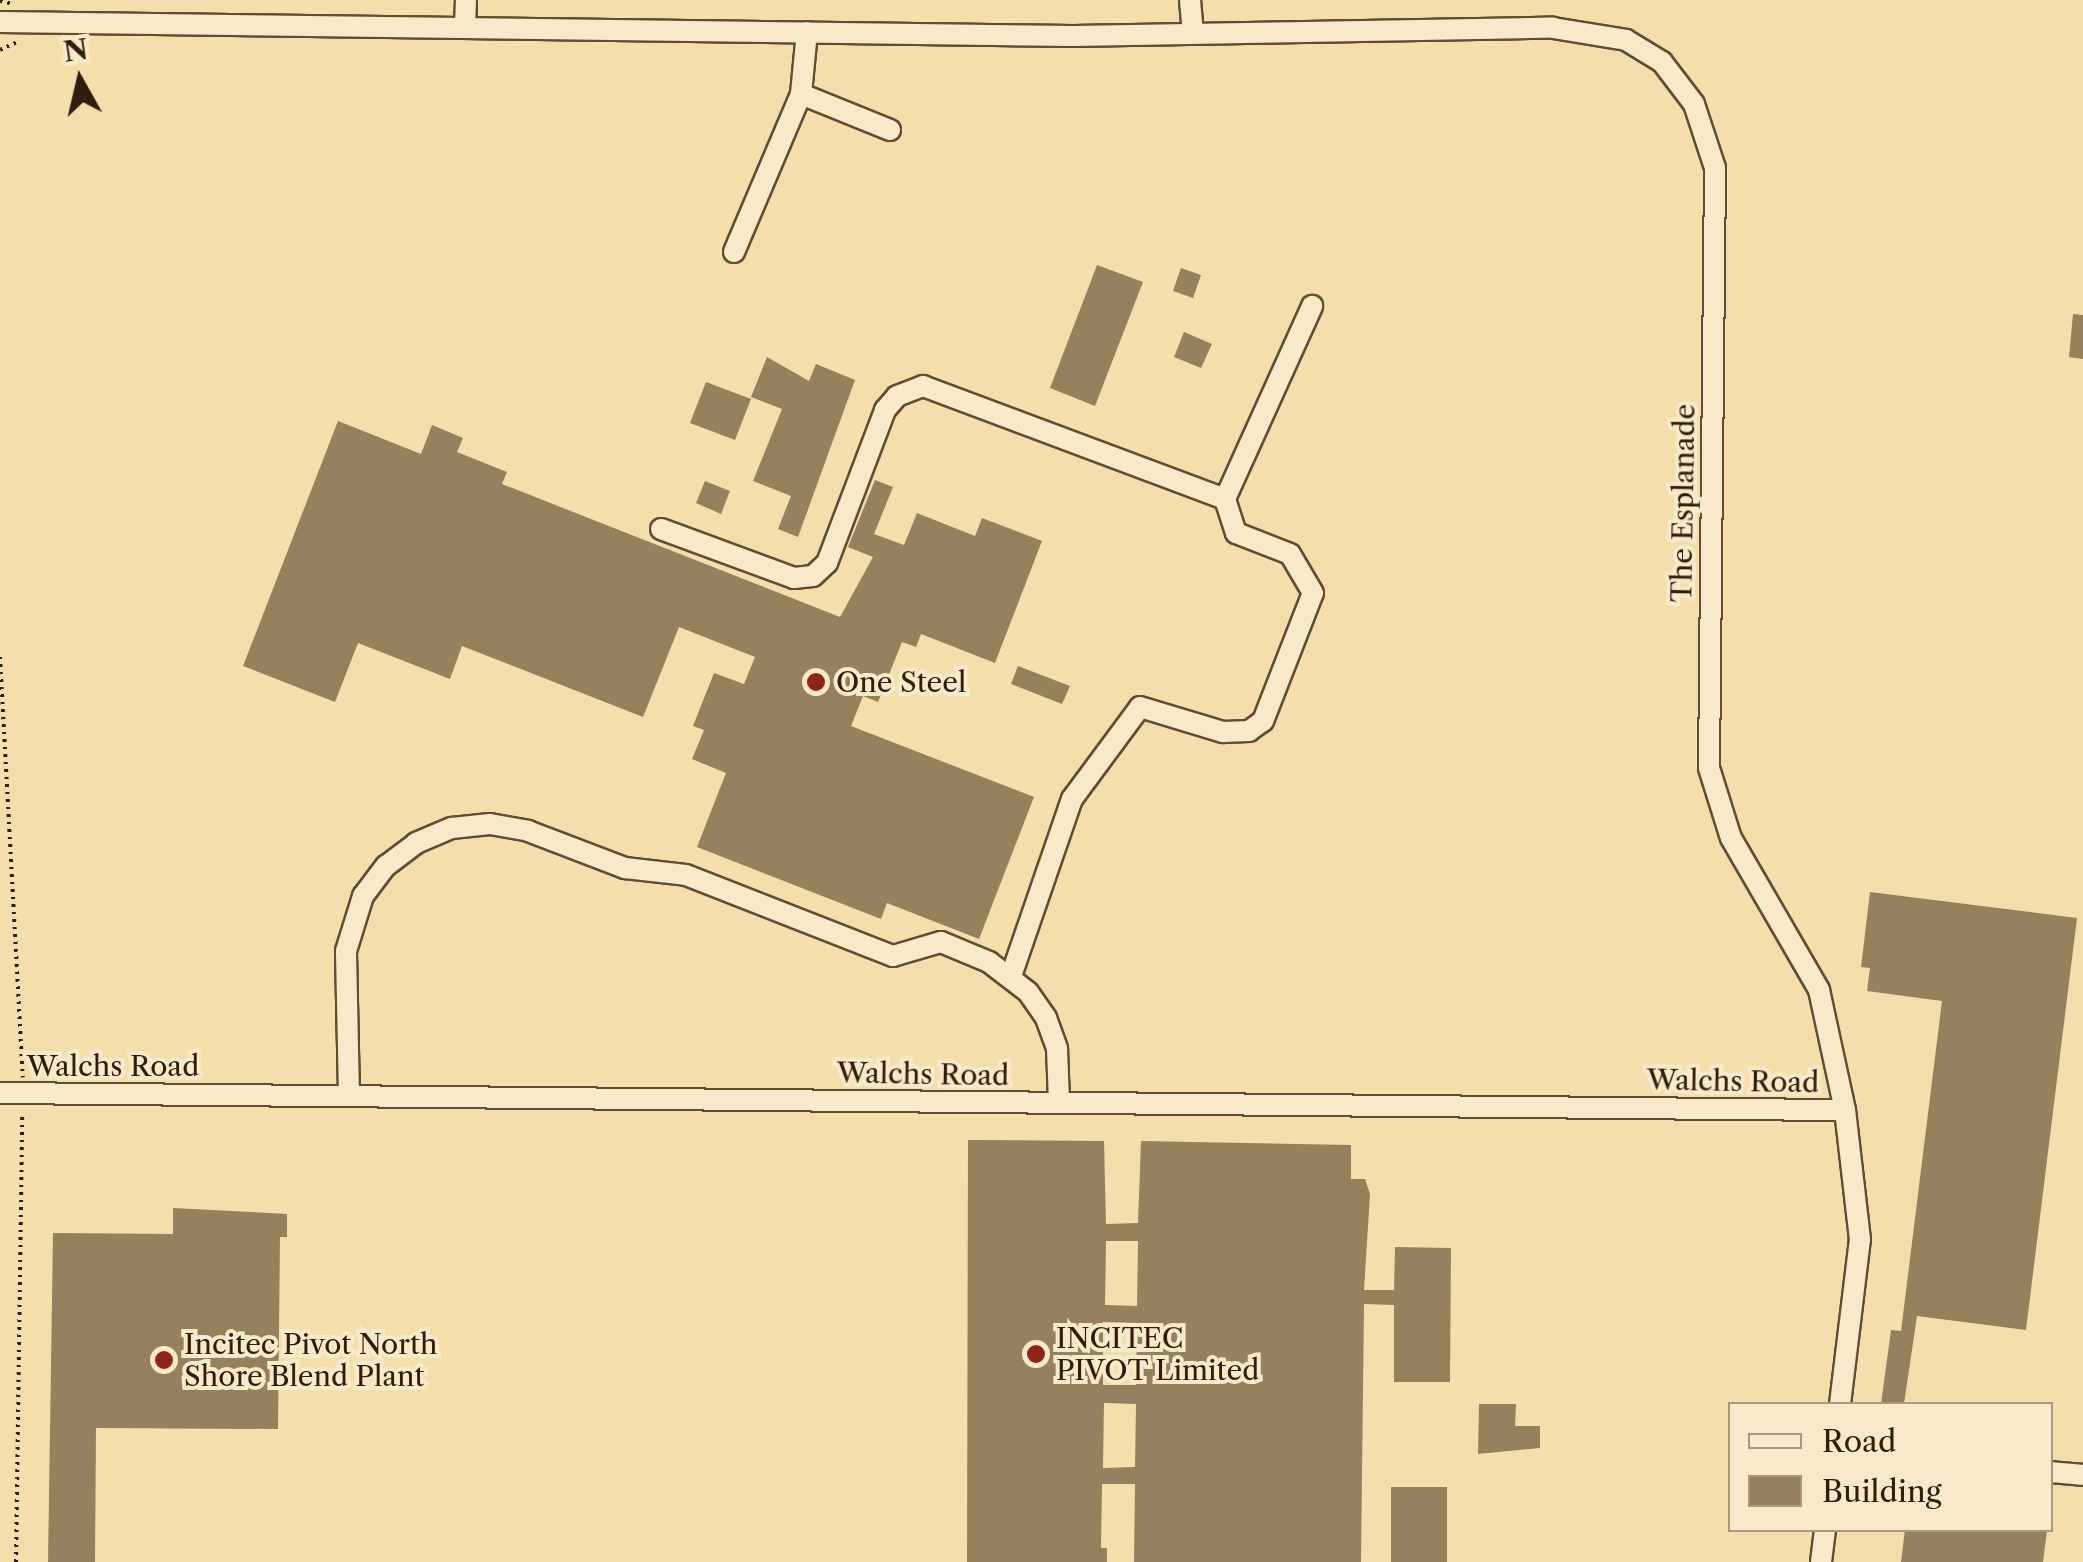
<!DOCTYPE html>
<style>
body{margin:0}
#map{position:relative;width:2083px;height:1562px;overflow:hidden;background:#f4deac;font-family:"Libre Caslon Text",serif}
div>[style]{position:absolute}
[style*='--x']{left:calc(var(--x)*1px);top:calc(var(--y)*1px);width:calc(var(--w)*1px);rotate:calc(var(--a)*1deg)}
.building>*{inset:0;background:#96815f}
.path>*{height:4px;margin-top:-2px;transform-origin:0;background:repeating-linear-gradient(90deg,#301d0b 0 2.5px,transparent 0 7.5px)}
.roads{filter:drop-shadow(2px 0 #614d33) drop-shadow(-2px 0 #614d33) drop-shadow(0 2px #614d33) drop-shadow(0 -2px #614d33)}
.minor>*{height:20px;margin:-10px;padding:0 10px;transform-origin:10px;border-radius:10px;background:#f8eac9}
.dots>*{width:28px;height:28px;translate:-50% -50%;box-sizing:border-box;border:5px solid #f8eac9;border-radius:50%}
span{translate:-50% -50%;white-space:nowrap;text-align:center;line-height:1.15;-webkit-text-stroke:8px #f8eac9;paint-order:stroke}
.street-label{font-size:28px;color:#301d0b}
.poi-label{font-size:28px;color:#301d0b}
.left{translate:0 -50%;text-align:left}
.legend{position:absolute;left:1728px;top:1402px;width:325px;height:130px;box-sizing:border-box;background:#f8eac9;border:2px solid #a8987d;margin:0;padding:12px 18px;list-style:none;font-size:30px;color:#301d0b}
.legend li{display:flex;align-items:center;gap:20px;height:50px}
.legend b{width:50px;border:2px solid #a8987d}
.north{position:absolute;left:30px;top:30px;width:100px;height:100px;-webkit-text-stroke:8px #f8eac9;paint-order:stroke;rotate:352deg;font-size:28px;font-weight:700;line-height:40px;text-align:center;color:#301d0b}
.north::after{content:'';display:block;margin:auto;width:35px;height:45px;background:#301d0b;clip-path:polygon(50% 0,100% 100%,50% 72%,0 100%)}
</style>
<div id="map">
<div class="building">
<i style="clip-path:polygon(1097px 265px,1143px 282px,1095px 406px,1050px 388px)"></i>
<i style="clip-path:polygon(1181px 268px,1201px 275px,1193px 298px,1173px 291px)"></i>
<i style="clip-path:polygon(2073px 314px,2083px 315px,2083px 359px,2069px 357px)"></i>
<i style="clip-path:polygon(1184px 332px,1212px 344px,1201px 368px,1174px 357px)"></i>
<i style="clip-path:polygon(767px 357px,809px 381px,816px 364px,855px 380px,798px 537px,778px 529px,791px 496px,753px 481px,782px 409px,751px 397px)"></i>
<i style="clip-path:polygon(706px 382px,751px 399px,735px 440px,690px 423px)"></i>
<i style="clip-path:polygon(338px 421px,421px 454px,432px 425px,463px 438px,457px 452px,507px 472px,502px 484px,840px 617px,873px 557px,848px 547px,875px 480px,893px 487px,874px 534px,904px 545px,917px 513px,975px 536px,982px 518px,1042px 541px,995px 663px,921px 634px,916px 647px,902px 642px,878px 702px,863px 696px,851px 726px,1034px 797px,979px 939px,887px 903px,881px 919px,697px 847px,726px 773px,692px 759px,704px 730px,693px 726px,714px 673px,744px 684px,755px 657px,679px 627px,643px 717px,462px 646px,450px 679px,358px 643px,335px 702px,243px 666px)"></i>
<i style="clip-path:polygon(705px 481px,730px 491px,721px 514px,696px 503px)"></i>
<i style="clip-path:polygon(1018px 666px,1070px 686px,1062px 704px,1011px 684px)"></i>
<i style="clip-path:polygon(1870px 892px,2077px 918px,2026px 1330px,1917px 1316px,1904px 1404px,1881px 1404px,1891px 1330px,1901px 1331px,1942px 1001px,1867px 991px,1870px 968px,1861px 967px)"></i>
<i style="clip-path:polygon(evenodd,968px 1140px,1104px 1141px,1106px 1224px,1138px 1223px,1141px 1141px,1351px 1145px,1351px 1179px,1365px 1179px,1370px 1194px,1364px 1290px,1394px 1290px,1395px 1247px,1451px 1248px,1450px 1382px,1394px 1382px,1394px 1305px,1364px 1304px,1361px 1562px,1134px 1562px,1135px 1484px,1102px 1484px,1101px 1548px,1107px 1548px,1107px 1562px,967px 1562px,968px 1140px,1106px 1241px,1138px 1241px,1137px 1306px,1105px 1305px,1106px 1241px,968px 1140px,1103px 1322px,1137px 1323px,1136px 1385px,1103px 1385px,1103px 1322px,968px 1140px,1104px 1403px,1136px 1404px,1135px 1467px,1103px 1468px,1104px 1403px)"></i>
<i style="clip-path:polygon(173px 1208px,287px 1214px,287px 1237px,280px 1237px,278px 1429px,96px 1428px,95px 1562px,48px 1562px,53px 1233px,173px 1234px)"></i>
<i style="clip-path:polygon(1479px 1404px,1516px 1404px,1515px 1426px,1540px 1426px,1540px 1448px,1478px 1454px)"></i>
<i style="clip-path:polygon(1391px 1487px,1447px 1487px,1447px 1562px,1391px 1562px)"></i>
<i style="clip-path:polygon(1905px 1530px,2047px 1530px,2043px 1562px,1901px 1562px)"></i>
</div>
<div class="path">
<i style="--x:0;--y:1;--w:13;--a:13"></i>
<i style="--x:0;--y:50;--w:19;--a:-25"></i>
<i style="--x:0;--y:657;--w:421;--a:86.9"></i>
<i style="--x:16;--y:1562;--w:450;--a:-89.2"></i>
</div>
<div class="roads">
<div class="minor">
<i style="--x:1190;--y:0;--w:33;--a:85"></i>
<i style="--x:0;--y:22;--w:1073;--a:0.75"></i>
<i style="--x:1073;--y:36;--w:480;--a:-1"></i>
<i style="--x:1553;--y:28;--w:74;--a:9.3"></i>
<i style="--x:1626;--y:40;--w:42;--a:31.4"></i>
<i style="--x:1662;--y:62;--w:53;--a:52.7"></i>
<i style="--x:1694;--y:104;--w:67;--a:71.8"></i>
<i style="--x:1715;--y:168;--w:600;--a:90.57"></i>
<i style="--x:1709;--y:768;--w:73;--a:72.6"></i>
<i style="--x:1731;--y:838;--w:176;--a:59.9"></i>
<i style="--x:1819;--y:990;--w:123;--a:77.8"></i>
<i style="--x:1845;--y:1110;--w:130;--a:83.4"></i>
<i style="--x:1860;--y:1239;--w:166;--a:96.9"></i>
<i style="--x:465;--y:27;--w:27;--a:-88"></i>
<i style="--x:801;--y:94;--w:96;--a:22"></i>
<i style="--x:734;--y:252;--w:172;--a:-67"></i>
<i style="--x:801;--y:94;--w:62;--a:-84.5"></i>
<i style="--x:661;--y:529;--w:142;--a:20.2"></i>
<i style="--x:794;--y:578;--w:19;--a:-6"></i>
<i style="--x:813;--y:576;--w:19;--a:-43"></i>
<i style="--x:827;--y:563;--w:164;--a:-69.2"></i>
<i style="--x:885;--y:410;--w:18;--a:-49"></i>
<i style="--x:897;--y:396;--w:28;--a:-21"></i>
<i style="--x:923;--y:386;--w:322;--a:20.5"></i>
<i style="--x:1011;--y:976;--w:187;--a:-71"></i>
<i style="--x:1072;--y:799;--w:114;--a:-53.5"></i>
<i style="--x:1140;--y:707;--w:87;--a:16.8"></i>
<i style="--x:1223;--y:732;--w:26;--a:-2"></i>
<i style="--x:1249;--y:731;--w:17;--a:-36"></i>
<i style="--x:1263;--y:721;--w:137;--a:-68.7"></i>
<i style="--x:1313;--y:593;--w:45;--a:-120.5"></i>
<i style="--x:1290;--y:554;--w:58;--a:-158.7"></i>
<i style="--x:1236;--y:533;--w:36;--a:-108"></i>
<i style="--x:1225;--y:499;--w:212;--a:-65.7"></i>
<i style="--x:0;--y:1093;--w:1845;--a:0.53"></i>
<i style="--x:349;--y:1096;--w:145;--a:-91.2"></i>
<i style="--x:346;--y:951;--w:58;--a:-72.8"></i>
<i style="--x:363;--y:896;--w:38;--a:-53"></i>
<i style="--x:386;--y:866;--w:38;--a:-37"></i>
<i style="--x:416;--y:843;--w:39;--a:-23"></i>
<i style="--x:452;--y:828;--w:38;--a:-6"></i>
<i style="--x:490;--y:824;--w:39;--a:10"></i>
<i style="--x:528;--y:831;--w:104;--a:20.9"></i>
<i style="--x:625;--y:868;--w:61;--a:6.5"></i>
<i style="--x:686;--y:875;--w:222;--a:21.4"></i>
<i style="--x:893;--y:956;--w:50;--a:-16.3"></i>
<i style="--x:941;--y:942;--w:52;--a:22.6"></i>
<i style="--x:989;--y:962;--w:49;--a:37.6"></i>
<i style="--x:1028;--y:992;--w:32;--a:55"></i>
<i style="--x:1046;--y:1018;--w:33;--a:70"></i>
<i style="--x:1057;--y:1049;--w:53;--a:87.8"></i>
<i style="--x:2050;--y:1472;--w:33;--a:5"></i>
<i style="--x:1821;--y:1562;--w:32;--a:-83"></i>
</div>
</div>
<div class="dots">
<i style="left:816px;top:682px;background:#8f2418"></i>
<i style="left:1036px;top:1354px;background:#8f2418"></i>
<i style="left:164px;top:1360px;background:#8f2418"></i>
</div>
<div class="street-label">
<span style="left:1683px;top:503px;rotate:-89deg">The Esplanade</span>
<span style="left:113px;top:1066px">Walchs Road</span>
<span style="left:923px;top:1074px;rotate:1deg">Walchs Road</span>
<span style="left:1733px;top:1081px;rotate:1deg">Walchs Road</span>
</div>
<div class="poi-label">
<span class="left" style="left:836px;top:682px">One Steel</span>
<span class="left" style="left:1056px;top:1354px">INCITEC<br>PIVOT Limited</span>
<span class="left" style="left:184px;top:1360px">Incitec Pivot North<br>Shore Blend Plant</span>
</div>
<ul class="legend">
<li><b style="height:12px;background:#f8eac9"></b>Road</li>
<li><b style="height:28px;background:#96815f"></b>Building</li>
</ul>
<div class="north">N</div>
</div>
